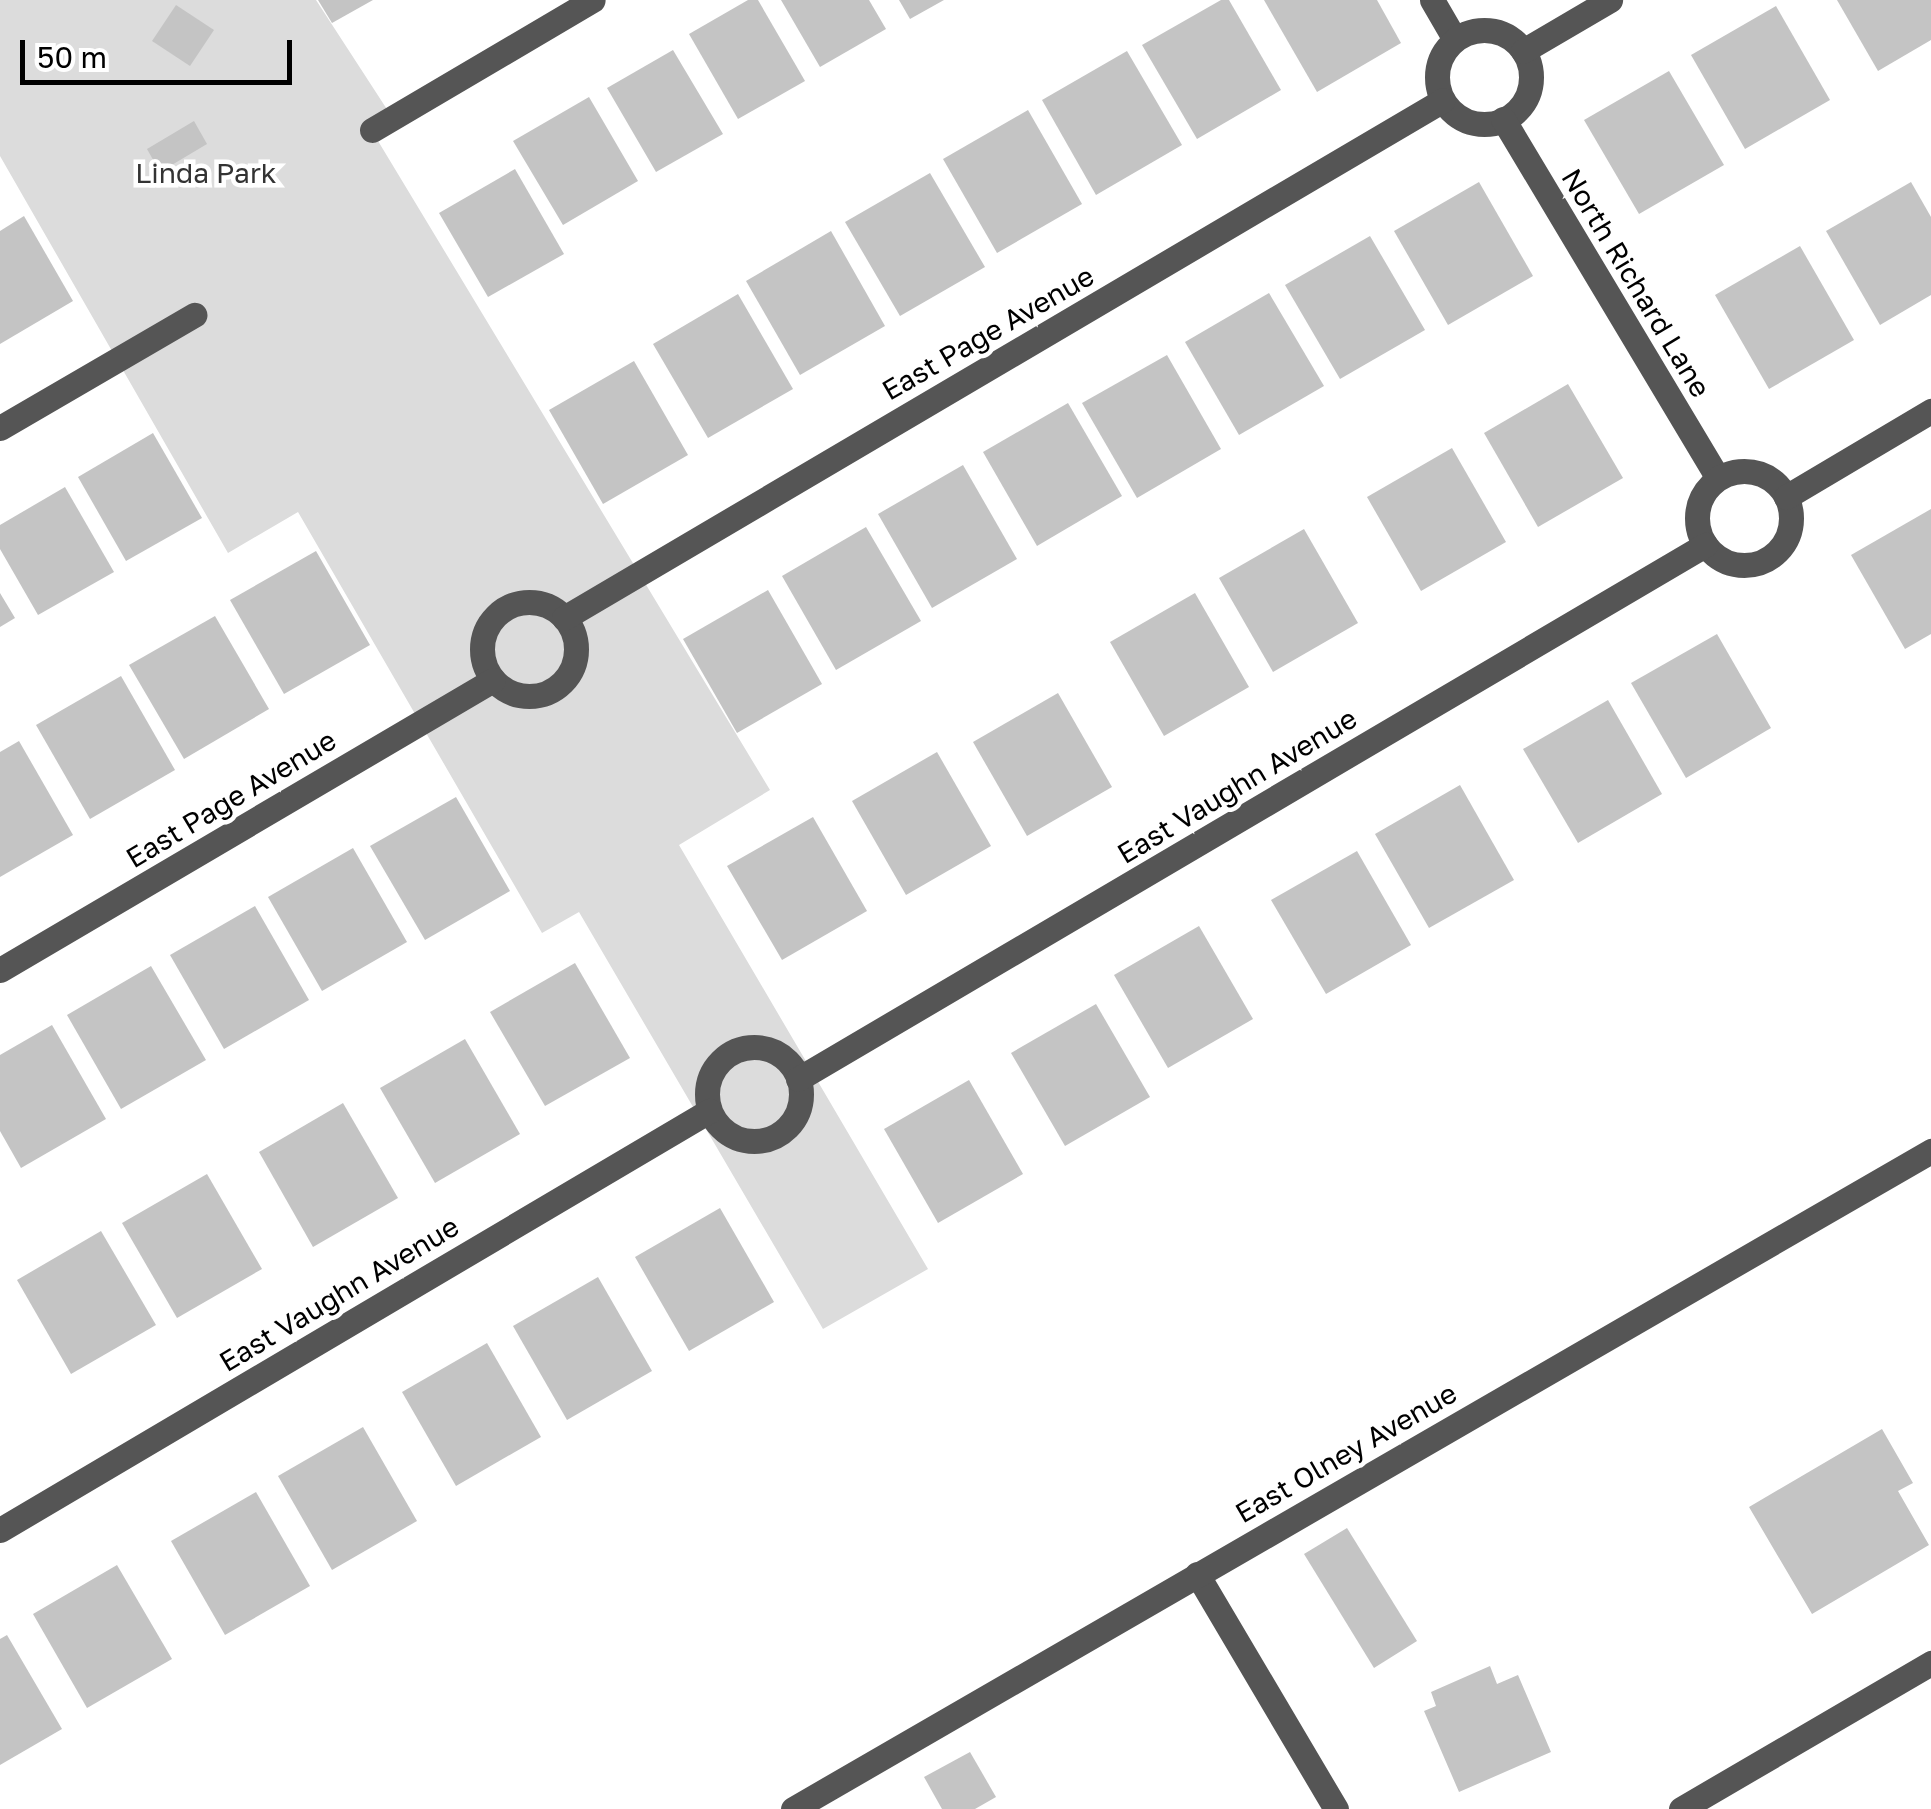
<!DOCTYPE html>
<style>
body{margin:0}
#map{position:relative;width:1931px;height:1809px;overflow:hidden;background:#fff;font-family:"Golos Text",sans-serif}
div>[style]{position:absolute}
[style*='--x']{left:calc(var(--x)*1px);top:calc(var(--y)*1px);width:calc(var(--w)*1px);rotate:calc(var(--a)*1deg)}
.green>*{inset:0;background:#dcdcdc}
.building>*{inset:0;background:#c4c4c4}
.minor>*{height:25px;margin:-12.5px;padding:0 12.5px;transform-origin:12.5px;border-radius:12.5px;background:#555}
.minor>.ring{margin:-12.5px;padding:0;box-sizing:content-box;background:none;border:25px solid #555;border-radius:50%}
span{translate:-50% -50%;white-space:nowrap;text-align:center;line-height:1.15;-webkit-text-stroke:9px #fff;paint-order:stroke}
.park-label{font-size:28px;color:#333}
.street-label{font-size:28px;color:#000}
.scale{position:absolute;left:20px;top:40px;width:272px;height:45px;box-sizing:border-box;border:5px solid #000;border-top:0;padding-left:12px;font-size:30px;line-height:35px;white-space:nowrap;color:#000;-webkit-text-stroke:8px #fff;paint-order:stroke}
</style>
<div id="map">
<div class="green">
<i style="clip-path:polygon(0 0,316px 0,392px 117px,372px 131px,770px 790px,679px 845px,928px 1269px,823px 1329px,579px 912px,542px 933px,298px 512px,228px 553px,0 156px)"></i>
</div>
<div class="building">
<i style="clip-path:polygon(318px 0,373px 0,332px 23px)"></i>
<i style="clip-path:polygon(748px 0,758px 0,805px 81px,738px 119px,689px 34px)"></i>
<i style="clip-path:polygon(781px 0,869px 0,886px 29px,820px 67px)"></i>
<i style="clip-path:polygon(899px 0,944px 0,910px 19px)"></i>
<i style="clip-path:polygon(1221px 0,1229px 0,1281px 90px,1197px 139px,1142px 45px)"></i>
<i style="clip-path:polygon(1264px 0,1377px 0,1401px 43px,1317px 92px)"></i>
<i style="clip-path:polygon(1837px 0,1931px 0,1931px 40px,1878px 71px)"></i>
<i style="clip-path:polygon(176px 5px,214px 30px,190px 66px,152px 41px)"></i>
<i style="clip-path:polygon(1776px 6px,1830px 100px,1745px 149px,1691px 55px)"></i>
<i style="clip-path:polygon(673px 50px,723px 134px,656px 172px,607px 88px)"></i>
<i style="clip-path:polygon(1127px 51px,1182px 145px,1096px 195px,1042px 100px)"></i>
<i style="clip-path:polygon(1669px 71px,1724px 165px,1639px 214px,1584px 120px)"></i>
<i style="clip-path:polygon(589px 97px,638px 181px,563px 225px,513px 141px)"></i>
<i style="clip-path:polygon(1028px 110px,1082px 204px,997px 253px,943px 159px)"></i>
<i style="clip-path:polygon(194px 121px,207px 144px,160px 172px,147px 149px)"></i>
<i style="clip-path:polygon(515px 169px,564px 254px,488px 297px,439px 213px)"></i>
<i style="clip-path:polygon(930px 173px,985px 267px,900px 316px,845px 222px)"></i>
<i style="clip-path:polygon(1479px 182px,1533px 276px,1448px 325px,1394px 231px)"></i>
<i style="clip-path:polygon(1911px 182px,1931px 217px,1931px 295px,1880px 325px,1826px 231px)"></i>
<i style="clip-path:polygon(24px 216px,73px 301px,0 344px,0 231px)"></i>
<i style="clip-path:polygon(831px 231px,885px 326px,800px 375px,746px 281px)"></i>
<i style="clip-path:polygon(1370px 236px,1425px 330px,1340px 379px,1285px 285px)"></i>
<i style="clip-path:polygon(1800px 246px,1854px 340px,1769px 389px,1715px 295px)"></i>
<i style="clip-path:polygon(1269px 293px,1324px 386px,1239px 435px,1185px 342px)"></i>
<i style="clip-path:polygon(738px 294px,793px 389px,708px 438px,653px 344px)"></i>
<i style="clip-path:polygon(1167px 355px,1221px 449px,1137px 498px,1082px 403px)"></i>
<i style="clip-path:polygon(634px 361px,688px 455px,603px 504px,549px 410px)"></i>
<i style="clip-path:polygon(1568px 384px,1623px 478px,1538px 527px,1484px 433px)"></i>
<i style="clip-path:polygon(1068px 403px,1122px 496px,1037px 546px,983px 452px)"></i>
<i style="clip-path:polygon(153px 433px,202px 518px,126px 561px,78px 477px)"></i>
<i style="clip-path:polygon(1452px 448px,1506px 542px,1421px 591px,1367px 497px)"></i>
<i style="clip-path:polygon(963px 465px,1017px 559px,932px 608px,878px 514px)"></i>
<i style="clip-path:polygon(65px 487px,114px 572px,38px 615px,0 549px,0 525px)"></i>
<i style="clip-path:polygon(1931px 509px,1931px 634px,1905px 649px,1851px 555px)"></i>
<i style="clip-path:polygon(866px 527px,921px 621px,836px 670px,782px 576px)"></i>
<i style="clip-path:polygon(1304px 529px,1358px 623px,1273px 672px,1219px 578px)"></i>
<i style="clip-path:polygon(316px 551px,370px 645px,284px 694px,230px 600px)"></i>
<i style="clip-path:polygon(768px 590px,822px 684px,737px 733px,683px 639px)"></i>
<i style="clip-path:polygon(0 593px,15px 618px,0 627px)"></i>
<i style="clip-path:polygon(1195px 593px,1249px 687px,1164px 736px,1110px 642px)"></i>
<i style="clip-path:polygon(215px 616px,269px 709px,184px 759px,129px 665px)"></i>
<i style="clip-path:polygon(1717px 634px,1771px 728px,1686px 778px,1631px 683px)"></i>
<i style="clip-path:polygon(121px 676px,175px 770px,90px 819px,36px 725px)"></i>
<i style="clip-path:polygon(1058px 693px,1112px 787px,1027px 836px,973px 742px)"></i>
<i style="clip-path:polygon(1608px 700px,1662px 794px,1578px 843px,1523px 749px)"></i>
<i style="clip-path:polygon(19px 741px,73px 835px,0 877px,0 752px)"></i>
<i style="clip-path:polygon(937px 752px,991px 846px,906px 895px,852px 801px)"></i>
<i style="clip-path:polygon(1460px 785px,1514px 880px,1429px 928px,1375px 834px)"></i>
<i style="clip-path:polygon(456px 797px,510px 891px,425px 940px,370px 846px)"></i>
<i style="clip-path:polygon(813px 817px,867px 911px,782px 960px,727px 866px)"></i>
<i style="clip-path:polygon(353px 848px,407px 942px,322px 991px,268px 897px)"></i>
<i style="clip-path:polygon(1357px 851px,1411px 945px,1326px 994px,1271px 900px)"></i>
<i style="clip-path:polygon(255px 906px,309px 1000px,224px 1049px,170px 955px)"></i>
<i style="clip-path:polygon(1199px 926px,1253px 1019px,1168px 1068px,1114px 975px)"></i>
<i style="clip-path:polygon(575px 963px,630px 1058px,545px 1106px,490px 1012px)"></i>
<i style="clip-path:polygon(151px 966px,206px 1060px,121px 1109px,67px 1015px)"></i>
<i style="clip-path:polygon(1096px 1004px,1150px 1097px,1065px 1146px,1011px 1053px)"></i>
<i style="clip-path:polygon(52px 1025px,106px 1119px,21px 1168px,0 1131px,0 1055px)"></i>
<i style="clip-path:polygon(465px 1039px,520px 1134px,435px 1183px,380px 1088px)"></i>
<i style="clip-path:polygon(969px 1080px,1023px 1174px,938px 1223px,884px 1129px)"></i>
<i style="clip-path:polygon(343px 1103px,398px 1198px,313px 1247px,259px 1152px)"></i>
<i style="clip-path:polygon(207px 1174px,262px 1269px,177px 1318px,122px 1223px)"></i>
<i style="clip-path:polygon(720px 1208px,774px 1302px,689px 1351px,635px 1257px)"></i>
<i style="clip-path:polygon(101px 1231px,156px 1325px,71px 1374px,17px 1280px)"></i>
<i style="clip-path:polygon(598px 1277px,652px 1371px,567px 1420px,513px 1326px)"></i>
<i style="clip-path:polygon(487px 1343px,541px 1437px,456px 1486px,402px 1392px)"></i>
<i style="clip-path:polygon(363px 1427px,417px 1521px,332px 1570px,278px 1476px)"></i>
<i style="clip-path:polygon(1882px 1429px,1913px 1483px,1898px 1491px,1929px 1545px,1812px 1614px,1749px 1507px)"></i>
<i style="clip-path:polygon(256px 1492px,310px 1586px,225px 1635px,171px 1541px)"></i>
<i style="clip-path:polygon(1347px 1528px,1417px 1641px,1374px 1668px,1304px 1554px)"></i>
<i style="clip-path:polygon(117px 1565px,172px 1659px,87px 1708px,33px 1614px)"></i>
<i style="clip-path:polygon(7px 1635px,62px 1729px,0 1765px,0 1639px)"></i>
<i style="clip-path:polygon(1490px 1666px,1497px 1684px,1518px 1675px,1551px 1752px,1459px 1792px,1424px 1711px,1436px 1706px,1431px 1692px)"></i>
<i style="clip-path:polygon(970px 1752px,996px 1797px,975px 1809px,942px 1809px,924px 1777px)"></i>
</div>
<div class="minor">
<i style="--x:1432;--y:0;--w:44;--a:59.9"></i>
<i class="ring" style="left:1437px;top:30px;width:69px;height:69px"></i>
<i style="--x:1523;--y:51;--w:101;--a:-30.4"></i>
<i style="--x:1503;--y:119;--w:418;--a:59.1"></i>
<i style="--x:372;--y:130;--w:256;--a:-30.5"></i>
<i style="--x:0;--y:428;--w:225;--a:-30.2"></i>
<i class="ring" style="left:1697px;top:471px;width:69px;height:69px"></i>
<i style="--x:1786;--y:497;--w:169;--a:-30.7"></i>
<i class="ring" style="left:482px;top:602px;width:69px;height:69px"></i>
<i style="--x:564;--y:618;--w:1020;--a:-30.51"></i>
<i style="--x:0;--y:970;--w:572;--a:-30.47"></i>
<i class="ring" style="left:707px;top:1047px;width:69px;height:69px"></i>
<i style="--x:798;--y:1079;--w:1053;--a:-30.49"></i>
<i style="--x:0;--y:1530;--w:824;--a:-30.58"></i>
<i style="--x:1197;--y:1574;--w:273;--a:59.4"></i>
<i style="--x:793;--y:1809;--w:1315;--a:-30.04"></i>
<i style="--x:1681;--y:1809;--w:290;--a:-30.3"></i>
</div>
<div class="park-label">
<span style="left:206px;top:173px">Linda Park</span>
</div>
<div class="street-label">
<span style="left:1636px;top:283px;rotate:59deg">North Richard Lane</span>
<span style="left:988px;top:333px;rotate:-30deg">East Page Avenue</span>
<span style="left:1237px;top:786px;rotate:-31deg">East Vaughn Avenue</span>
<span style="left:231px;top:799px;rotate:-31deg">East Page Avenue</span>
<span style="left:339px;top:1294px;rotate:-31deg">East Vaughn Avenue</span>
<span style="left:1346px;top:1453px;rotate:-30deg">East Olney Avenue</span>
</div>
<div class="scale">50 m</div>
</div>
